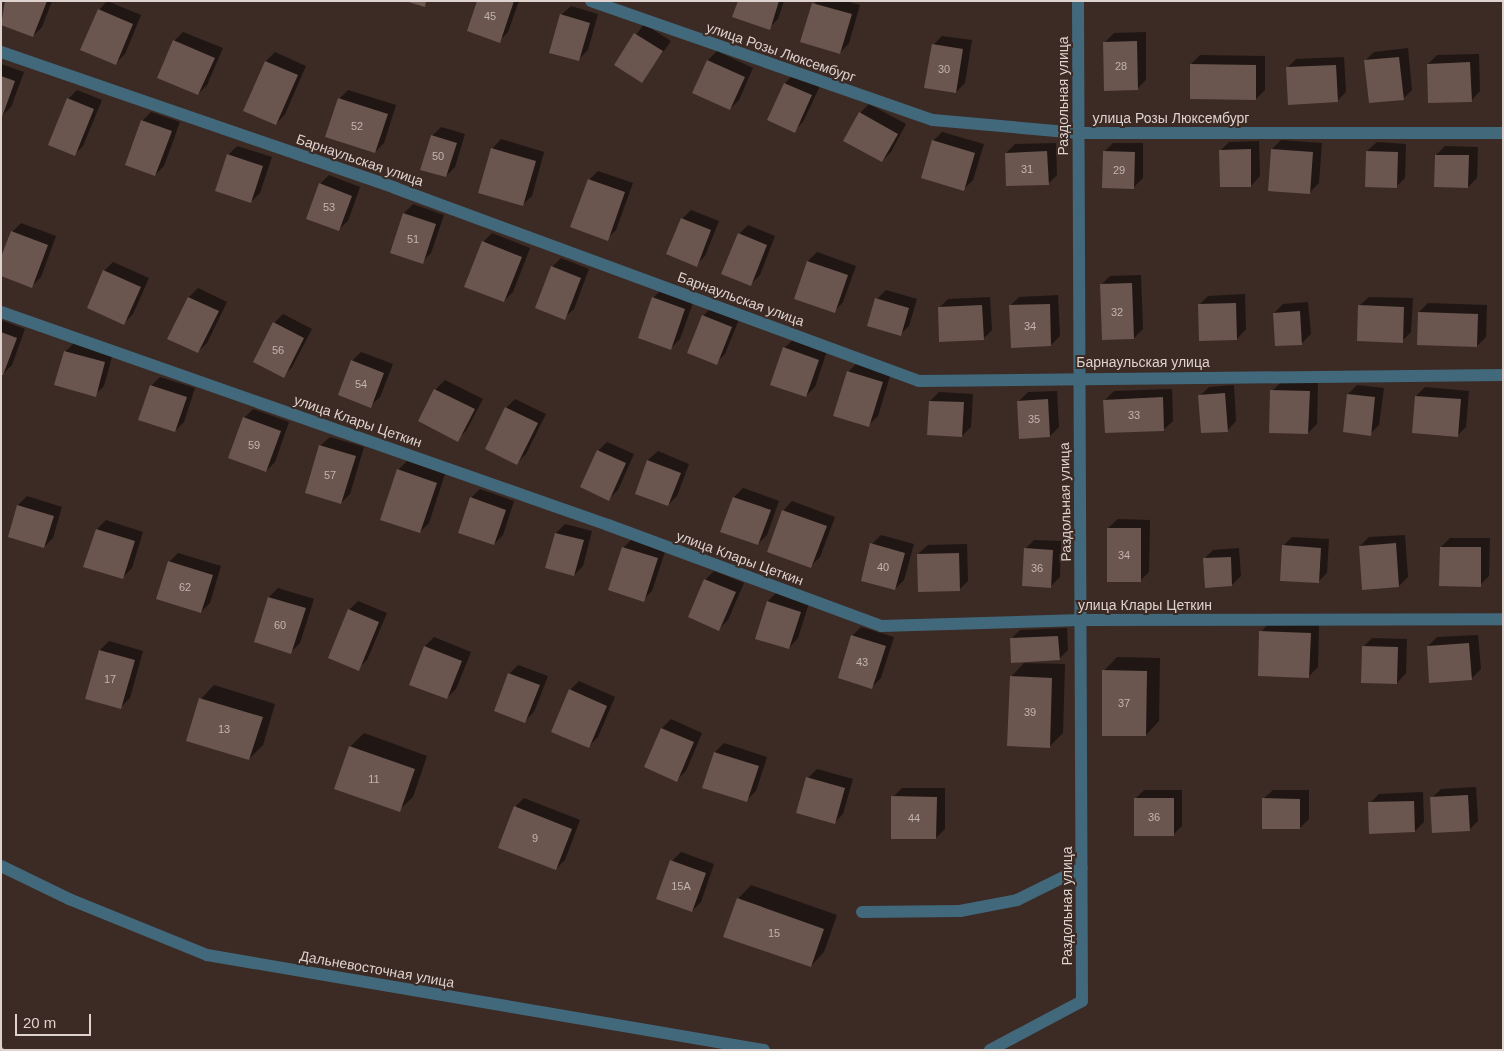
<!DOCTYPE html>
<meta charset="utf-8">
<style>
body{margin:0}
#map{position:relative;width:1504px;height:1051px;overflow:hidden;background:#3c2a24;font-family:Arial,sans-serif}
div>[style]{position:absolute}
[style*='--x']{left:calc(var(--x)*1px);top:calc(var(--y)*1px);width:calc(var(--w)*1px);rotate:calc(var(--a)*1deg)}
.shadow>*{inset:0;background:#0007}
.building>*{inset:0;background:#6a554f}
.minor>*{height:12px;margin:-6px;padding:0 6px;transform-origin:6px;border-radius:6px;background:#41687b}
.tertiary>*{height:12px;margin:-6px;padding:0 6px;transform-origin:6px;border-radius:6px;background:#41687b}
.rail>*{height:4px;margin-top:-2px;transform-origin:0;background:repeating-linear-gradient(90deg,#a69893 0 2.5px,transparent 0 7.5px)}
span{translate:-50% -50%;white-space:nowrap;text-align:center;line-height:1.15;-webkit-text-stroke:4px #3c2a24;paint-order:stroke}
.number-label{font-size:11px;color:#c2b4af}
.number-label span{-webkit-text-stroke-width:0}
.street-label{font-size:14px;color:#dfd3cf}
.frame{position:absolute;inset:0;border:2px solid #dfd3cf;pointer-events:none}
.scale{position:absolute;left:15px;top:1014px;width:76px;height:22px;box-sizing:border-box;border:2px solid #dfd3cf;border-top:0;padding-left:6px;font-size:15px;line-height:18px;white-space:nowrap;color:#dfd3cf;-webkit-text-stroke:4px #3c2a24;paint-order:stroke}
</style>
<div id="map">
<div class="shadow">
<i style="clip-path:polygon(7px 1px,52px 1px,42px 27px,33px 36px,1px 24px)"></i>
<i style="clip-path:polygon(107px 1px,141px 15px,125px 54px,116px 63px,99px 10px)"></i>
<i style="clip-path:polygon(478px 1px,519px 1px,508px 32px,499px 41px)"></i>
<i style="clip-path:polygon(739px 1px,784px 1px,778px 19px,769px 28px)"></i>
<i style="clip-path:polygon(816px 1px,846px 1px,860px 5px,849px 43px,840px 53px,802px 41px)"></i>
<i style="clip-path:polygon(571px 6px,598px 14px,588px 50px,579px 59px,561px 15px)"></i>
<i style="clip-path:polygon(644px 24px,671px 41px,642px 81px,615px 64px)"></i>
<i style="clip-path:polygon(183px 32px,223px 48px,207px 85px,198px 94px,174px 41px)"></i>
<i style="clip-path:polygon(1146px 32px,1146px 80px,1137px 89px,1105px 42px,1114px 33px)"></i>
<i style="clip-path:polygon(942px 36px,972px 40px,965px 83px,956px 92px,933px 45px)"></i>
<i style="clip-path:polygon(1408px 48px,1412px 90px,1403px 99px,1365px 61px,1374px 52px)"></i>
<i style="clip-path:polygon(717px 51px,753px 68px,739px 100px,730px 109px,694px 93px,708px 60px)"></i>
<i style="clip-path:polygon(275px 52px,306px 66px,285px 114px,276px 124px,245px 110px,266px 61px)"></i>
<i style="clip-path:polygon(1479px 54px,1480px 91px,1471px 101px,1428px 64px,1437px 55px)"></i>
<i style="clip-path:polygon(1200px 55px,1265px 56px,1265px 90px,1256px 99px,1191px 64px)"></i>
<i style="clip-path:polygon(1344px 57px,1346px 92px,1337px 101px,1287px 68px,1296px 59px)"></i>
<i style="clip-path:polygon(1px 64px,24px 72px,11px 107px,2px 116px)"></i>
<i style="clip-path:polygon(794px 74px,820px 86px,803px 122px,794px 131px,785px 83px)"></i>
<i style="clip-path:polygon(77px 90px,102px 100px,83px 146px,74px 155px,50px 144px,68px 99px)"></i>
<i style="clip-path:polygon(348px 90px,396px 105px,384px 143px,375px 152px,339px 99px)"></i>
<i style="clip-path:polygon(869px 104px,906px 124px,891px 152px,882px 161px,860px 113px)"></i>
<i style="clip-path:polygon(151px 112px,180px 122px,164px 166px,155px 175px,142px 121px)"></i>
<i style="clip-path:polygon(441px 127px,465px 134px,455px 167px,446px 176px,432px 136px)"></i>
<i style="clip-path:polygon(942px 132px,984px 144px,973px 180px,964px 189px,933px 141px)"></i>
<i style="clip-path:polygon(501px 139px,544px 152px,532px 196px,522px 205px,492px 149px)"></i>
<i style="clip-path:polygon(1281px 140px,1322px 143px,1319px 183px,1310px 192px,1272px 149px)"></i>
<i style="clip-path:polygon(1259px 141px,1260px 176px,1251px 186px,1220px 151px,1229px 142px)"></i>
<i style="clip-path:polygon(1377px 142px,1406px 144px,1405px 178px,1396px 187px,1367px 151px)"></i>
<i style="clip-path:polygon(1056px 143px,1057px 175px,1048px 184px,1006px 153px,1015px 144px)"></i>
<i style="clip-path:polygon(1113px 143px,1143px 143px,1143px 178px,1134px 187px,1104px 152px)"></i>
<i style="clip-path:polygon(237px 146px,272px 157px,260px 193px,251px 202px,228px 155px)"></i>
<i style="clip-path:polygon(1445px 146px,1478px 147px,1477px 178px,1468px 187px,1436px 155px)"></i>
<i style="clip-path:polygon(598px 171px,633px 183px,616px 230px,607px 239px,589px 180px)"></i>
<i style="clip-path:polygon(329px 175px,360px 187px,348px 221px,338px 230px,320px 184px)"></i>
<i style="clip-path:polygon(413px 204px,444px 215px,431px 253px,422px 262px,404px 213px)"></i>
<i style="clip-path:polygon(691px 210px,719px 221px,705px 256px,696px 265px,682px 219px)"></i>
<i style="clip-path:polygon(21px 223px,56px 236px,41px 277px,32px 286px,12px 232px)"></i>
<i style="clip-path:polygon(748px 225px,775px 236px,760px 275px,751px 284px,739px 234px)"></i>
<i style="clip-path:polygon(492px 233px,530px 248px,513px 292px,504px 301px,483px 242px)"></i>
<i style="clip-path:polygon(817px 252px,856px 266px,843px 302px,834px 312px,808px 261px)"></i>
<i style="clip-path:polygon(561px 258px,589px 269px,574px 309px,564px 318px,552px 267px)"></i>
<i style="clip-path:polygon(113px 262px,149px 278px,133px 314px,124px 323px,104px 271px)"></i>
<i style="clip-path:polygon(1141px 275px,1143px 329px,1134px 338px,1101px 285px,1110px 276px)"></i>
<i style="clip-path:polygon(198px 288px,227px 302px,207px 343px,198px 352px,189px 297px)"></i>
<i style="clip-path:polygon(662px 289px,694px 300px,680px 339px,671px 348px,653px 298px)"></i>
<i style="clip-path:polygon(886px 290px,917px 299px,909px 326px,900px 335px,877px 299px)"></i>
<i style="clip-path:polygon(1245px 294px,1246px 329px,1237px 339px,1199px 305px,1208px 296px)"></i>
<i style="clip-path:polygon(1058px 295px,1060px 336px,1051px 345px,1010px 306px,1019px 297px)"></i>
<i style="clip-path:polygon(990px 297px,992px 330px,983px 339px,939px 308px,948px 299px)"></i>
<i style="clip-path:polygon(1369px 297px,1413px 298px,1411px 332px,1402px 341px,1359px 306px)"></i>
<i style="clip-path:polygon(1308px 302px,1311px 334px,1302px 343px,1274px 313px,1283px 304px)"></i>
<i style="clip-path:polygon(1428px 303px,1487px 305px,1486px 337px,1477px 346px,1419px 312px)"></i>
<i style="clip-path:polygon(712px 307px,740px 317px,725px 354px,716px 363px,703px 316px)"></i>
<i style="clip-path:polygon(283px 314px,312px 329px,292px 367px,283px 376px,274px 323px)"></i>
<i style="clip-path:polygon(1px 320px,25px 329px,12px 365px,3px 374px)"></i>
<i style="clip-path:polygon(794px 339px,827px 351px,815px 387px,806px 396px,784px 348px)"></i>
<i style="clip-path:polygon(74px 343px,113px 353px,104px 386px,95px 395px,65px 352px)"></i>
<i style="clip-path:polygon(361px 352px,393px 364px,380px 397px,370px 406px,352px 361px)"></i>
<i style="clip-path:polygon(857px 363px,891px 373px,878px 416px,869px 425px,848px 372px)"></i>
<i style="clip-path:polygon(160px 377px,195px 388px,184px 422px,175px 431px,151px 386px)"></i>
<i style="clip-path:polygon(445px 380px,483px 399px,466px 431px,457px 440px,419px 420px,436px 389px)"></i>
<i style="clip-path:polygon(1281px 382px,1318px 382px,1317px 424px,1308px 433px,1272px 391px)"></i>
<i style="clip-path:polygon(1234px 385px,1236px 421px,1227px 431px,1200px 396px,1209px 387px)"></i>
<i style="clip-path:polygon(1357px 385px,1384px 388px,1379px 425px,1370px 434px,1348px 394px)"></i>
<i style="clip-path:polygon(1425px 387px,1469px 391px,1466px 427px,1457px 436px,1416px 396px)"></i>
<i style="clip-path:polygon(1172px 389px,1173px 421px,1163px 430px,1105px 400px,1114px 391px)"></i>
<i style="clip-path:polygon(1057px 391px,1059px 427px,1050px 436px,1019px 401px,1028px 392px)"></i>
<i style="clip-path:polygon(939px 392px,973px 394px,971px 427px,962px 436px,930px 401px)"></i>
<i style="clip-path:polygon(515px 399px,546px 414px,526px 454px,517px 463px,506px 408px)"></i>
<i style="clip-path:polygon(253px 409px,289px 422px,275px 462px,266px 471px,244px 418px)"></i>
<i style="clip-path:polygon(330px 437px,364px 447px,350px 494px,341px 503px,320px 446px)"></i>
<i style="clip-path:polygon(607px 442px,634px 454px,618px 490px,609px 499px,598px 451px)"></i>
<i style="clip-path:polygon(658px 451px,689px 464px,677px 496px,668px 505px,636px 493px,648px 460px)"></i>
<i style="clip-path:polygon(407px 461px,445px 474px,429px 523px,420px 532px,398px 470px)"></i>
<i style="clip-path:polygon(743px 488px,779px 501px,767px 535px,758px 544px,722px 531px,734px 497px)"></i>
<i style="clip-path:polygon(480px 489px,514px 501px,503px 535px,494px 544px,471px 498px)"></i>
<i style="clip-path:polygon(27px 496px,62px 507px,53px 538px,44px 547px,18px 505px)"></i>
<i style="clip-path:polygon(792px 501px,835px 517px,820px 557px,811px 566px,783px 511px)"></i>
<i style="clip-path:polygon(1118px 519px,1150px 520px,1149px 572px,1140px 581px,1108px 528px)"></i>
<i style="clip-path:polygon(106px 520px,143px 532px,132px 568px,123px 577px,97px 529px)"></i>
<i style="clip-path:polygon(565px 524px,592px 531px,583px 566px,574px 575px,556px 533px)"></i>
<i style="clip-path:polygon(881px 535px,914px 544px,904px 580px,895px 589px,872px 544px)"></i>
<i style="clip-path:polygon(1405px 535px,1408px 577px,1399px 586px,1360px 546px,1369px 537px)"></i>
<i style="clip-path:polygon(1292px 537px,1329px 539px,1327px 573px,1318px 582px,1283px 546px)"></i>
<i style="clip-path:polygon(1450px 538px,1490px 538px,1489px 576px,1480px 585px,1441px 547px)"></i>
<i style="clip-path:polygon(632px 539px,666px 549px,652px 591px,643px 600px,623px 548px)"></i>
<i style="clip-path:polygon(1034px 540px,1061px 541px,1060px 577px,1051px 586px,1025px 549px)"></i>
<i style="clip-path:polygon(967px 544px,968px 581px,959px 590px,918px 554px,928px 545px)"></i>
<i style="clip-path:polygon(1239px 548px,1241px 576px,1232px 585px,1204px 559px,1213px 550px)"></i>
<i style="clip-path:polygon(178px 553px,221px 566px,210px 603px,201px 612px,169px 562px)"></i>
<i style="clip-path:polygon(714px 571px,744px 583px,728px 620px,719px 629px,705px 580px)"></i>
<i style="clip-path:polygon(278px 588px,314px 599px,300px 643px,291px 652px,255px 642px,269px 597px)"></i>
<i style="clip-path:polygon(777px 592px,809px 603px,798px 638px,789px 648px,757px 638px,768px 601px)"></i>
<i style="clip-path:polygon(358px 601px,387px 613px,367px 660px,358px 669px,349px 610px)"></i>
<i style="clip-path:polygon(1270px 622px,1319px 624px,1318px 667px,1309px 676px,1261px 632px)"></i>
<i style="clip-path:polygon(861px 627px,894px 637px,881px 678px,872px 687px,852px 636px)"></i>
<i style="clip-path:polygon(1067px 628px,1068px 650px,1059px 659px,1011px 639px,1020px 630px)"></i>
<i style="clip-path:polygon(1478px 635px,1481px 669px,1472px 678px,1428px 646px,1437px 637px)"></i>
<i style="clip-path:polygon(434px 637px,471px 652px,456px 689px,447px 698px,410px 684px,425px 646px)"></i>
<i style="clip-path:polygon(1372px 638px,1407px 639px,1406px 673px,1397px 683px,1363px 647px)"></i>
<i style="clip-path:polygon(109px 641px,143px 651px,130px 698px,121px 707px,100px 650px)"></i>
<i style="clip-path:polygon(1117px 657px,1160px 658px,1159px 721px,1146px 735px,1104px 671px)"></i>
<i style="clip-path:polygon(1024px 663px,1065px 664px,1063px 733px,1049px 747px,1011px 677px)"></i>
<i style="clip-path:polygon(518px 665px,548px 676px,534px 712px,525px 721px,509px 674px)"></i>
<i style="clip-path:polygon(579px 681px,615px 697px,598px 737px,589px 746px,570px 690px)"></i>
<i style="clip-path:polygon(214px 685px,275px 704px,263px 745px,249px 759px,201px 699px)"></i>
<i style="clip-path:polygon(671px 719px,702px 733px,686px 771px,677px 780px,645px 766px,662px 728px)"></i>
<i style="clip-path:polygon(364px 733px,427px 756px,413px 797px,399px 810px,350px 747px)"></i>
<i style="clip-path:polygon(724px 743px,767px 757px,756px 791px,747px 800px,715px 752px)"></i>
<i style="clip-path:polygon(817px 769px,853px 779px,843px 814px,834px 823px,808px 778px)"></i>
<i style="clip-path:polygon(1476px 787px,1478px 821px,1469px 830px,1432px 798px,1441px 789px)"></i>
<i style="clip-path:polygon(902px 788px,945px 788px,945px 829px,936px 838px,893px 797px)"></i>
<i style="clip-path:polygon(1144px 790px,1182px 790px,1182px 826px,1173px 835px,1135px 799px)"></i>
<i style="clip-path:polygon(1273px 790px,1309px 790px,1309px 819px,1300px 828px,1263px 799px)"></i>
<i style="clip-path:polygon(1423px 792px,1424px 822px,1415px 831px,1370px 803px,1379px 794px)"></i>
<i style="clip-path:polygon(524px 798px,580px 820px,565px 860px,556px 869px,515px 807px)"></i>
<i style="clip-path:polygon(681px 852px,714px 864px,701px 902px,692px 911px,672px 861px)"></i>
<i style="clip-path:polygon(751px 885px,837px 915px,824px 952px,811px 966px,738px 899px)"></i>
</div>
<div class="building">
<i style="clip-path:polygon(5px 1px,47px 1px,33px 37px,1px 25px)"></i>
<i style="clip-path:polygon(405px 1px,426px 1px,425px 7px)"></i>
<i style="clip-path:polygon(477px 1px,514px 1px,500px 43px,467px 31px)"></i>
<i style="clip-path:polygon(738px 1px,779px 1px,770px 30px,732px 17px)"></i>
<i style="clip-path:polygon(812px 3px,852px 14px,840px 54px,800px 42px)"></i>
<i style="clip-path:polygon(98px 9px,133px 24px,116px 65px,80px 50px)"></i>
<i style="clip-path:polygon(560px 14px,590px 23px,579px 61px,549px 53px)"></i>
<i style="clip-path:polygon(634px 33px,663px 51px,642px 83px,614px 65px)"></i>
<i style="clip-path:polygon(173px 40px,215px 58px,198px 95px,157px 78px)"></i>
<i style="clip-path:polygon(1137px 41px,1138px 90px,1104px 91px,1103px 42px)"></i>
<i style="clip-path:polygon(932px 44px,963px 49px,956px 93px,924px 88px)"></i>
<i style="clip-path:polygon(1399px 57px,1404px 100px,1369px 103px,1364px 60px)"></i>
<i style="clip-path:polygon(707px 60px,745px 77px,730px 110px,692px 93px)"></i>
<i style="clip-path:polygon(265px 61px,298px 75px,276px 125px,243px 111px)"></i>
<i style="clip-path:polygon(1470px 62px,1472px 102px,1428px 103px,1427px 64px)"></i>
<i style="clip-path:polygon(1190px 64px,1256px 65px,1256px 100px,1190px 99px)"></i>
<i style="clip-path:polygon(1336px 65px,1338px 102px,1288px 105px,1286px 67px)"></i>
<i style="clip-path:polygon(1px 76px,15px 81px,1px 120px)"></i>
<i style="clip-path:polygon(784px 83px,812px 95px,795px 133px,767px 120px)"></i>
<i style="clip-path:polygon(67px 98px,94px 109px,75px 156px,48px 145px)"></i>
<i style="clip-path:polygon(338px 98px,388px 114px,375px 153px,325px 137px)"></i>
<i style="clip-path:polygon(859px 112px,898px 134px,882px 162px,843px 141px)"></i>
<i style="clip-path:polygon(141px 120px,172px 131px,155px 176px,125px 165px)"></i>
<i style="clip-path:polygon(431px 135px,457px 143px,446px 177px,420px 170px)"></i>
<i style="clip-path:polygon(932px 140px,975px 153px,964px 191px,921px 178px)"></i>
<i style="clip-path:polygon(491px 148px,536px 161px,523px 206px,478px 193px)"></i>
<i style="clip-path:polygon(1251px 149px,1251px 187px,1220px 187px,1219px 150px)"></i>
<i style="clip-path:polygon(1271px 149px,1313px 152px,1310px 194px,1268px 191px)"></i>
<i style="clip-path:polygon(1047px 151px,1049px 185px,1006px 186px,1005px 153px)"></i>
<i style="clip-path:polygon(1103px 151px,1135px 152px,1134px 189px,1102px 188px)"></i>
<i style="clip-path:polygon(1366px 151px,1398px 152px,1397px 188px,1365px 187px)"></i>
<i style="clip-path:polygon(227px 154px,263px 166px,251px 203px,215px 191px)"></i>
<i style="clip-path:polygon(1435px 155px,1469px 155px,1468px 188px,1434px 187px)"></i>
<i style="clip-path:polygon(588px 179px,625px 192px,608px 241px,570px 227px)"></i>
<i style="clip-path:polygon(319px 183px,352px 196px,339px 231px,306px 219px)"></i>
<i style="clip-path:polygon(403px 213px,436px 224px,423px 264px,390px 253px)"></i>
<i style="clip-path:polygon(681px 218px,711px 230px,697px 267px,666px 254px)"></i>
<i style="clip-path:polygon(11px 231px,48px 245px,32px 288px,1px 276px,1px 257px)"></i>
<i style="clip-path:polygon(738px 233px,767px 245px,751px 286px,721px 274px)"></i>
<i style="clip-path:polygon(482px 241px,522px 257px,504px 302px,464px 287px)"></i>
<i style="clip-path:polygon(807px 261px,848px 275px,835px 313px,794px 299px)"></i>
<i style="clip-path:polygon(551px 266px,581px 278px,565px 320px,535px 308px)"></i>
<i style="clip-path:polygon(103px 270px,141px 287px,124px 325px,87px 308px)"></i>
<i style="clip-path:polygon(1132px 283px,1134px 339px,1102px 340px,1100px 284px)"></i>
<i style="clip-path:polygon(188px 297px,219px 311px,198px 353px,167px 339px)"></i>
<i style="clip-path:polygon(652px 297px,685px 309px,671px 350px,638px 338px)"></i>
<i style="clip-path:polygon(875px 298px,909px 308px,901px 336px,867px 326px)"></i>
<i style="clip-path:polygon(1236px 303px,1237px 340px,1199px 341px,1198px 304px)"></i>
<i style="clip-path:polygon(1050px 304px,1051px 346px,1011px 348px,1009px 305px)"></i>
<i style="clip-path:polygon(982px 305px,984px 340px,939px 342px,938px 307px)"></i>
<i style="clip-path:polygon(1358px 305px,1404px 307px,1403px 343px,1357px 341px)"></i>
<i style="clip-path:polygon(1300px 311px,1302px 345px,1275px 346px,1273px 313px)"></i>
<i style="clip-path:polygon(1418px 312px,1478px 314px,1477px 347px,1417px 345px)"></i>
<i style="clip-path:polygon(702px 315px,732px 327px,717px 365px,687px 353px)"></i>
<i style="clip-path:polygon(273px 322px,304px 338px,284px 378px,253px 362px)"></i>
<i style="clip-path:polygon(1px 332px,17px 338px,3px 375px,1px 375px)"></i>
<i style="clip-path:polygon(783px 347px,819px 360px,806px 397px,770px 385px)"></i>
<i style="clip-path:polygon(64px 351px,105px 362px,96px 397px,54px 385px)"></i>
<i style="clip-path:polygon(351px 360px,384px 373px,371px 408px,338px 395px)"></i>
<i style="clip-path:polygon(847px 371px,883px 382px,869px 427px,833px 416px)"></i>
<i style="clip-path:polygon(150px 385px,187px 397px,175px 432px,138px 420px)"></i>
<i style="clip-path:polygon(434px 389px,475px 409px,458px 442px,418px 421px)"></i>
<i style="clip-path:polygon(1270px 390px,1310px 391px,1308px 434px,1269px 433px)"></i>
<i style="clip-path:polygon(1225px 393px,1228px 432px,1201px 433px,1198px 395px)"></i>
<i style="clip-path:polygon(1347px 394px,1375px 397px,1371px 436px,1343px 432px)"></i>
<i style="clip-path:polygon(1415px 396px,1461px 399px,1458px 437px,1412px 433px)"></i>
<i style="clip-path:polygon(1163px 397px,1164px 431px,1105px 433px,1103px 400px)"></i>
<i style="clip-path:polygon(1048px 399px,1050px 437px,1019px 439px,1017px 401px)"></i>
<i style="clip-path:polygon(929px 401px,964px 402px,962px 437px,927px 435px)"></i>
<i style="clip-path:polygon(505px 407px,538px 423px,517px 465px,485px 449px)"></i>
<i style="clip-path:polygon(243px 417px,281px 431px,266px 472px,228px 458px)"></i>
<i style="clip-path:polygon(319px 445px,356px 456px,341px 504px,305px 493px)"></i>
<i style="clip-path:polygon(597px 450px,626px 463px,609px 501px,580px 487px)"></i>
<i style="clip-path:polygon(647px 460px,681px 473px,668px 506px,635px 494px)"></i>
<i style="clip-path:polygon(397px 469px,437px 483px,420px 533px,380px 520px)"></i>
<i style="clip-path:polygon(470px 497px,506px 510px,494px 545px,458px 533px)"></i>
<i style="clip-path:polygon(733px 497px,771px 510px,758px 545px,720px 532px)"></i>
<i style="clip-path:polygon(17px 505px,54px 516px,44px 548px,8px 537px)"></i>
<i style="clip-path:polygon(782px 510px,827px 526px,811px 568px,767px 552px)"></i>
<i style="clip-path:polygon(1107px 528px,1141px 528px,1141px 582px,1107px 582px)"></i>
<i style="clip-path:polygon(96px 529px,135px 541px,123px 579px,83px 567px)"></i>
<i style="clip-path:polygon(555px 533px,584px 540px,574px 576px,545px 568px)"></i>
<i style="clip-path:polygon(870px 543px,905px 553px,895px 590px,861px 581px)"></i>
<i style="clip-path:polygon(1396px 543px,1399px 587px,1362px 590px,1359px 546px)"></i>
<i style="clip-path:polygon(1282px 545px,1321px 548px,1319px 583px,1280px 581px)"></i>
<i style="clip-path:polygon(622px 547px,658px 558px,644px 602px,608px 590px)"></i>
<i style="clip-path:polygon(1440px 547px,1481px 547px,1481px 587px,1439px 586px)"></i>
<i style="clip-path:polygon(1024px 548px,1053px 550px,1051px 588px,1022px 586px)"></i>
<i style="clip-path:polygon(959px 553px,960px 591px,918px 592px,917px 554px)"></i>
<i style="clip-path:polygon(1231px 557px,1232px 586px,1205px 588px,1203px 558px)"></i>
<i style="clip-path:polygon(168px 561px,213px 575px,201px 613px,156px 599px)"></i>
<i style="clip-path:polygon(704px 579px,736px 592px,719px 631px,688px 617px)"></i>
<i style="clip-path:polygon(268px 597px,306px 608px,291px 654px,254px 642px)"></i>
<i style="clip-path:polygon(767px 601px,801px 612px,789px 649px,755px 639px)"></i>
<i style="clip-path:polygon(348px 609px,379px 622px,359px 671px,328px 658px)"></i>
<i style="clip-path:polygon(1259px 631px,1311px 633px,1309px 678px,1258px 676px)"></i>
<i style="clip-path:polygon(851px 635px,886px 646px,872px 689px,838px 678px)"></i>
<i style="clip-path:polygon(1058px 636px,1060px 660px,1011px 663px,1010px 638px)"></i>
<i style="clip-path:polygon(1469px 643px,1472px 680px,1429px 683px,1427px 646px)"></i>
<i style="clip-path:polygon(424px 646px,462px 661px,447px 699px,409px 685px)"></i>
<i style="clip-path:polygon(1362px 646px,1398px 647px,1397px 684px,1361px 683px)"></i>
<i style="clip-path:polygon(99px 650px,135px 660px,121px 709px,85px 699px)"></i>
<i style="clip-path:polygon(1102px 670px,1147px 671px,1146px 736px,1102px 736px)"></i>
<i style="clip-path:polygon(508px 673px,540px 685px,525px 723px,494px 711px)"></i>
<i style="clip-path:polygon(1010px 676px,1052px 678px,1050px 748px,1007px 746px)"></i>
<i style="clip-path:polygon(569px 689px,607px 706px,589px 748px,551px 732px)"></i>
<i style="clip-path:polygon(199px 698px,263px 717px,249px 760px,186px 741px)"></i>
<i style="clip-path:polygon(661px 728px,694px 742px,677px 782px,644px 767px)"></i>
<i style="clip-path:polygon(349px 746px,415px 769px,400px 812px,334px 789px)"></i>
<i style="clip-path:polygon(714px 752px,759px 766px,747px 802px,702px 788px)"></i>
<i style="clip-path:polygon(806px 777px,845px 788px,835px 824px,796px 813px)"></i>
<i style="clip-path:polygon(1468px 795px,1470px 831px,1432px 833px,1430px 797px)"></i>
<i style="clip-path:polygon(891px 796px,937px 797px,936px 839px,891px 839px)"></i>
<i style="clip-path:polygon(1134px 798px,1174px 798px,1174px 836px,1134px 836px)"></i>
<i style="clip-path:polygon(1262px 798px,1300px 799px,1300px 829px,1262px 829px)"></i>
<i style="clip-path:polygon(1414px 801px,1415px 832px,1369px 834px,1368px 802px)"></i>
<i style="clip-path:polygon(514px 806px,572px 829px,556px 870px,498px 848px)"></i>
<i style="clip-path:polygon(670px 860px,706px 873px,692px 912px,656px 899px)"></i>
<i style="clip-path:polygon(737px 898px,824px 929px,811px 967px,723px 937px)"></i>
</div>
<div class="minor">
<i style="--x:591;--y:1;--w:362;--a:19.2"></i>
<i style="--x:933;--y:120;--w:146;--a:5.1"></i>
<i style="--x:1078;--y:133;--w:425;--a:0"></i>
<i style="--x:1;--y:52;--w:417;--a:19"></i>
<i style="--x:395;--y:188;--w:558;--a:20.22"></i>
<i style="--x:919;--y:381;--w:584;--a:-0.59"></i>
<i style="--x:1;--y:312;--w:643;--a:19.34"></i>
<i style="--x:608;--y:525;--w:291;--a:20.3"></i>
<i style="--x:881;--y:626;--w:200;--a:-1.7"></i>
<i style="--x:1081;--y:620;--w:422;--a:-0.1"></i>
<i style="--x:862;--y:912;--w:98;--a:-0.6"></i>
<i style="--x:960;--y:911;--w:58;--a:-10.9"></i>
<i style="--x:1017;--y:900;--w:72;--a:-26.2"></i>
</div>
<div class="tertiary">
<i style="--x:1;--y:866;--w:76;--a:25.9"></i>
<i style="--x:69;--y:899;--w:149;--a:22.1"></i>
<i style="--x:207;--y:955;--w:565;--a:9.68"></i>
<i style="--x:990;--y:1050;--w:104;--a:-28"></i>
<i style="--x:1082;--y:1001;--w:1000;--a:-90.23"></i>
</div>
<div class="rail">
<i style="--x:1;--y:1049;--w:2;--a:27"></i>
</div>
<div class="number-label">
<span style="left:490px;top:16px">45</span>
<span style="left:1121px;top:66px">28</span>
<span style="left:944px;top:69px">30</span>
<span style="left:357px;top:126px">52</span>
<span style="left:438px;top:156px">50</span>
<span style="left:1027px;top:169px">31</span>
<span style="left:1119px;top:170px">29</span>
<span style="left:329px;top:207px">53</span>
<span style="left:413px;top:239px">51</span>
<span style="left:1117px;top:312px">32</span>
<span style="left:1030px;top:326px">34</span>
<span style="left:278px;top:350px">56</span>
<span style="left:361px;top:384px">54</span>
<span style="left:1134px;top:415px">33</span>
<span style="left:1034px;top:419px">35</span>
<span style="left:254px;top:445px">59</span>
<span style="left:330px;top:475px">57</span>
<span style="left:1124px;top:555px">34</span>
<span style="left:883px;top:567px">40</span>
<span style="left:1037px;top:568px">36</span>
<span style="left:185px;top:587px">62</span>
<span style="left:280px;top:625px">60</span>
<span style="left:862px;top:662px">43</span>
<span style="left:110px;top:679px">17</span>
<span style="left:1124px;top:703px">37</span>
<span style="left:1030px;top:712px">39</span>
<span style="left:224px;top:729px">13</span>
<span style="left:374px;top:779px">11</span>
<span style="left:1154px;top:817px">36</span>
<span style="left:914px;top:818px">44</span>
<span style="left:535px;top:838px">9</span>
<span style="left:681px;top:886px">15А</span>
<span style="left:774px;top:933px">15</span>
</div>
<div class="street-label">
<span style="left:781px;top:52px;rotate:19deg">улица Розы Люксембург</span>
<span style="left:1063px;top:96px;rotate:-90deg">Раздольная улица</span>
<span style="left:1171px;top:118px">улица Розы Люксембург</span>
<span style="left:360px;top:160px;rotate:19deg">Барнаульская улица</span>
<span style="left:741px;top:299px;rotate:20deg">Барнаульская улица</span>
<span style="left:1143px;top:362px">Барнаульская улица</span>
<span style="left:358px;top:421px;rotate:19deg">улица Клары Цеткин</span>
<span style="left:1065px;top:502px;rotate:-91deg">Раздольная улица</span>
<span style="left:740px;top:558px;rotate:20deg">улица Клары Цеткин</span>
<span style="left:1145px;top:605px">улица Клары Цеткин</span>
<span style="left:1067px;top:906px;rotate:-90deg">Раздольная улица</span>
<span style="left:377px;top:969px;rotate:10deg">Дальневосточная улица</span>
</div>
<div class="frame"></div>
<div class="scale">20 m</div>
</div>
